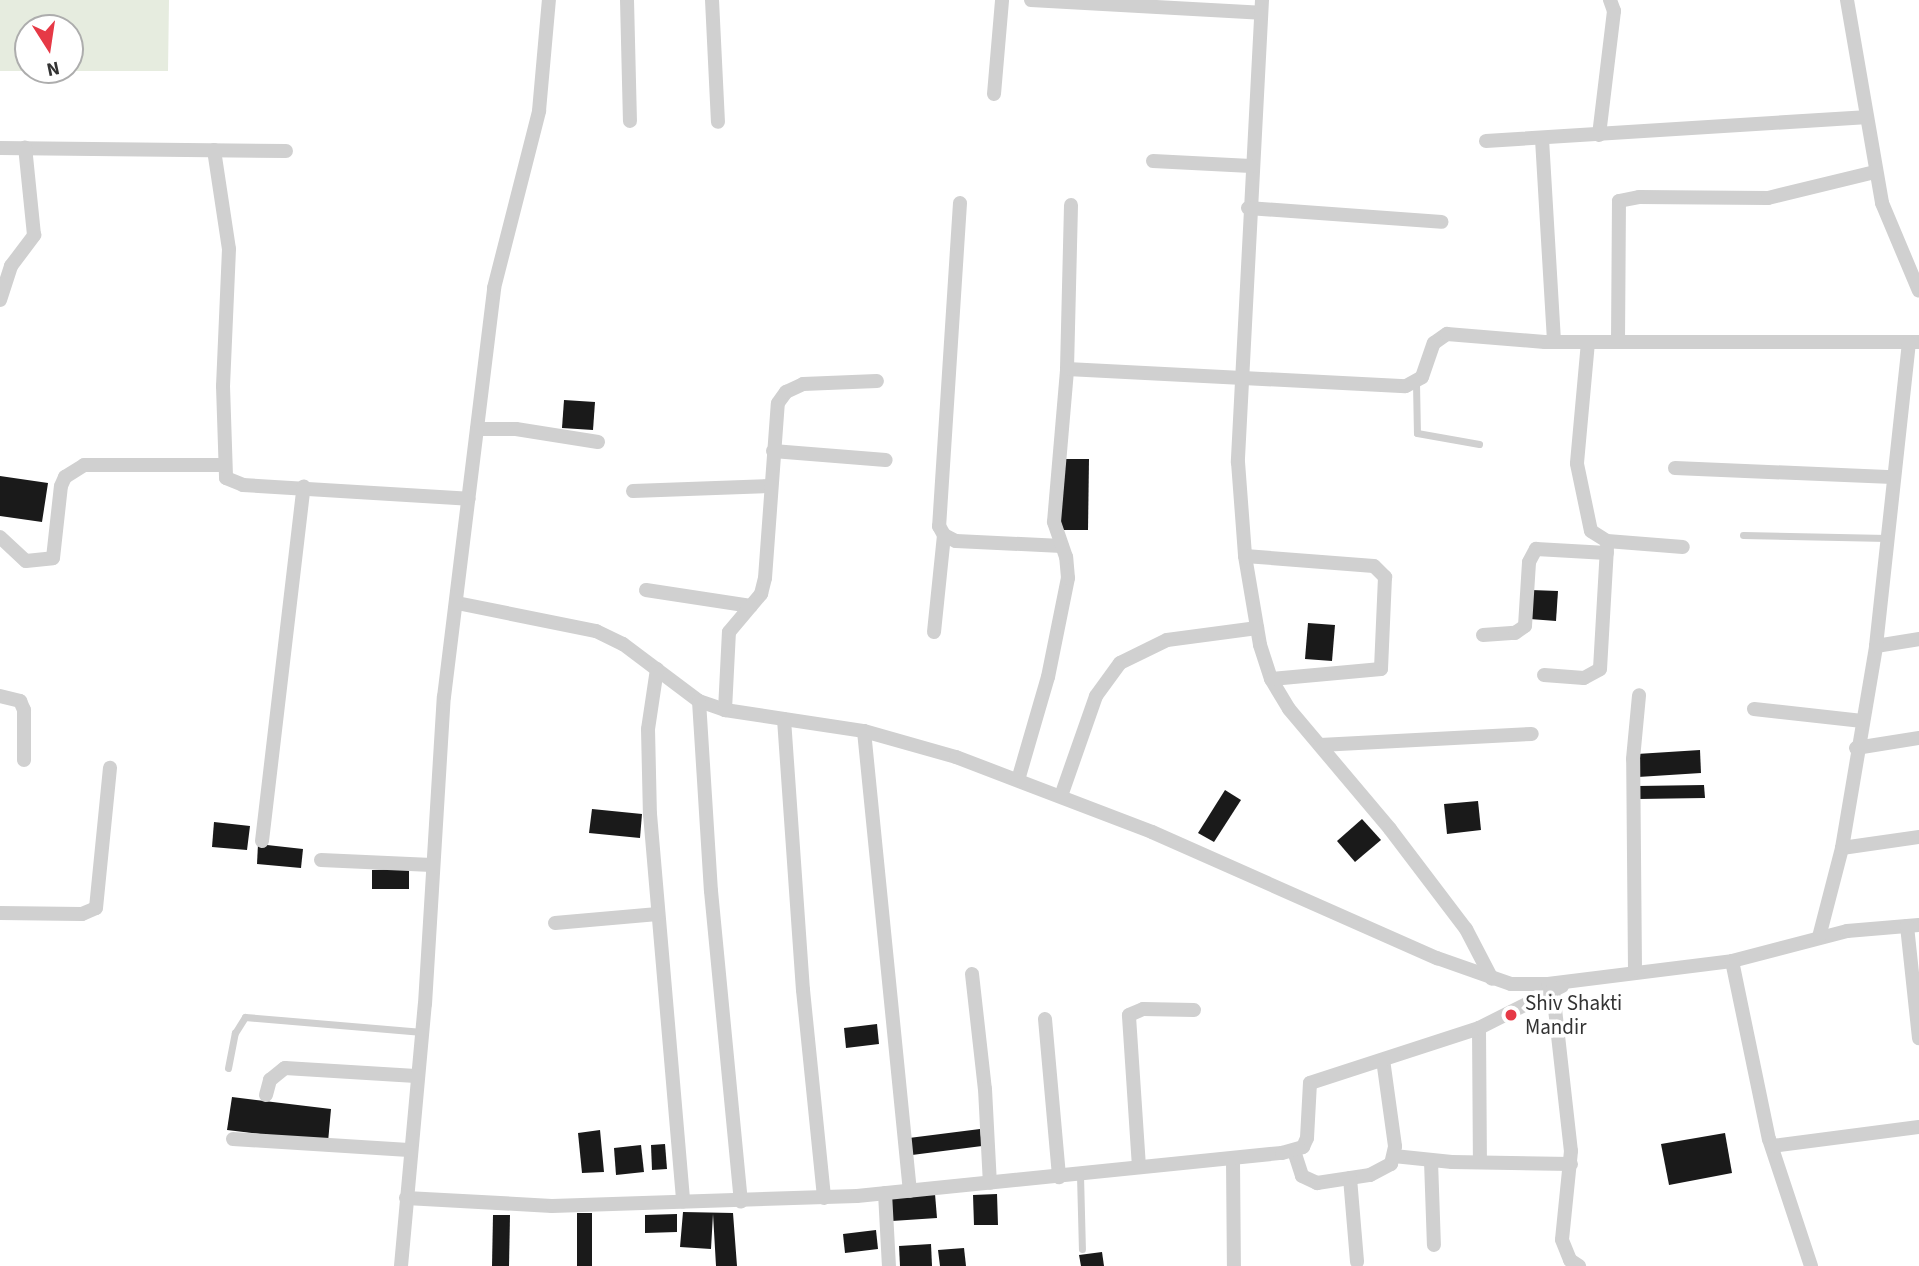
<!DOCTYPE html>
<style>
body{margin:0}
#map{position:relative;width:1919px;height:1266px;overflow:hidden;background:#fff;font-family:"Source Sans 3",sans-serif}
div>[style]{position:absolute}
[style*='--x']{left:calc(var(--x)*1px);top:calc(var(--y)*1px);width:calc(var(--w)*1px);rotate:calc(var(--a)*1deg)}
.green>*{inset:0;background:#e6ecdf}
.building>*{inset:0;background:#1a1a1a}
.service>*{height:7px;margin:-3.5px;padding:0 3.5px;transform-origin:3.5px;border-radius:3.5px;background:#d0d0d0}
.minor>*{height:14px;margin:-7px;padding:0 7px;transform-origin:7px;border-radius:7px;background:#d0d0d0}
.dots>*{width:19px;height:19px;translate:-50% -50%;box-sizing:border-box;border:4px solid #fff;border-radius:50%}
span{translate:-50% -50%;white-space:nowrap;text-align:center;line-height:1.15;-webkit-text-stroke:7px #fff;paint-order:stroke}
.poi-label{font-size:21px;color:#333}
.left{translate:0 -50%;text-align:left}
.north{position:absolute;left:14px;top:14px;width:70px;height:70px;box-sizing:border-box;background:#fff;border:2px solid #adadad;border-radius:50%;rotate:168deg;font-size:19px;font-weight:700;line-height:28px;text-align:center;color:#333}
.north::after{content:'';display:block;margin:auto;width:24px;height:32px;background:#e63946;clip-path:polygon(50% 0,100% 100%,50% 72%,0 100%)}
</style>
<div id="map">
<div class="green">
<i style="clip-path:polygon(evenodd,0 0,169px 0,168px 71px,0 71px,0 0,28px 28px,70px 28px,70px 70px,28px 70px,28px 28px)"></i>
</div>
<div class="building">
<i style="clip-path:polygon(564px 400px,595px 402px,593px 430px,562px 428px)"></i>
<i style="clip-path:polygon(1061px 459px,1089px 459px,1088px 530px,1060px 530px)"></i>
<i style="clip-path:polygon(0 476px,48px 483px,42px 522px,0 516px)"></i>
<i style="clip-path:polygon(1531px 590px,1558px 591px,1556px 621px,1530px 619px)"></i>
<i style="clip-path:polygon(1308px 623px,1335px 625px,1332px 661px,1305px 659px)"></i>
<i style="clip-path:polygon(1700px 750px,1701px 773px,1638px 777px,1637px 754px)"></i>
<i style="clip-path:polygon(1704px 785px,1705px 798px,1638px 799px,1638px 786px)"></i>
<i style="clip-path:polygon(1225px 790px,1241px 800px,1214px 842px,1198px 833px)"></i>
<i style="clip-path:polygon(1478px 801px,1481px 830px,1447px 834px,1444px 804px)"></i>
<i style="clip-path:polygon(592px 809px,642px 814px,640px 838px,589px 833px)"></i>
<i style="clip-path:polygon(1362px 819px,1381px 840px,1355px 862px,1337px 841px)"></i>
<i style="clip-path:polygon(214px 822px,250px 826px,247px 850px,212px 847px)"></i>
<i style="clip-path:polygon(258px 844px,303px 849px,301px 868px,257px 864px)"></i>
<i style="clip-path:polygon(409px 869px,409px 889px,372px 889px,372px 870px)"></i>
<i style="clip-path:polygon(877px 1024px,879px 1044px,846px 1048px,844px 1028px)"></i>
<i style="clip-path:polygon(232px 1097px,331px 1109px,328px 1142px,227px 1130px)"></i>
<i style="clip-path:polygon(980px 1129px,982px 1146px,912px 1155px,909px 1138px)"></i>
<i style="clip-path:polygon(600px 1130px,604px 1172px,582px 1173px,578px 1133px)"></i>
<i style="clip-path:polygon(1725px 1133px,1732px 1173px,1669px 1185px,1661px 1144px)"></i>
<i style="clip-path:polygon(665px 1144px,667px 1169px,652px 1170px,651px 1145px)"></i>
<i style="clip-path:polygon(641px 1145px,644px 1172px,616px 1175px,614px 1148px)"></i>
<i style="clip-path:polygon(935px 1194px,937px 1218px,892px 1221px,890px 1198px)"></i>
<i style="clip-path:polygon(997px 1194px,998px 1225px,974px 1225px,973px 1195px)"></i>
<i style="clip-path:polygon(683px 1212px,733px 1213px,737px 1266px,716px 1266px,713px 1214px,711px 1249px,680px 1247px)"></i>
<i style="clip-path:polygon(577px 1213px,592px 1213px,592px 1266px,577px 1266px)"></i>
<i style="clip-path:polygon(677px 1214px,677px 1232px,645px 1233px,645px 1215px)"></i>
<i style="clip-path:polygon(493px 1215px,510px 1215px,509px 1266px,492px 1266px)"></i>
<i style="clip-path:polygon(876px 1230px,878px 1249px,845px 1253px,843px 1234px)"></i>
<i style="clip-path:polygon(931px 1244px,932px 1266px,900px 1266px,899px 1246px)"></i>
<i style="clip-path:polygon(964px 1248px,966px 1266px,940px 1266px,938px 1250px)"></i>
<i style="clip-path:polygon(1102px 1252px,1104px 1266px,1081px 1266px,1079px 1255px)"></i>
</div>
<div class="service">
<i style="--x:1416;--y:383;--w:50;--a:88.9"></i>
<i style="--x:1417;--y:433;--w:63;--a:10.1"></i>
<i style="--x:1743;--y:535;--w:144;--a:1.2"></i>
<i style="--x:228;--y:1068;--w:36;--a:-79"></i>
<i style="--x:235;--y:1033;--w:19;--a:-58"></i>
<i style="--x:245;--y:1017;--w:178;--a:4.8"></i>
<i style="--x:1080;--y:1175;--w:74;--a:88.5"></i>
</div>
<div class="minor">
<i style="--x:627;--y:0;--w:121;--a:88.6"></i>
<i style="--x:712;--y:0;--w:122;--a:87.2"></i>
<i style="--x:1031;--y:0;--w:230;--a:3.2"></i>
<i style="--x:1262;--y:0;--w:463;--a:93"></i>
<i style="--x:1238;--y:462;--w:94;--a:85.7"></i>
<i style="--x:1245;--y:556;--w:90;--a:80.4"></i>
<i style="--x:1260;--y:645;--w:36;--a:72"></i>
<i style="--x:1271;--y:679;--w:35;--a:59"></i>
<i style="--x:1289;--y:709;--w:157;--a:49.9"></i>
<i style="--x:1390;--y:829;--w:126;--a:52.8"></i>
<i style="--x:1466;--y:929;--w:56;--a:62.5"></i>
<i style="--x:1847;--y:0;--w:206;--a:80.2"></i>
<i style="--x:1882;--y:203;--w:95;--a:67.2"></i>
<i style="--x:994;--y:94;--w:94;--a:-85.1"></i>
<i style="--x:1599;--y:135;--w:125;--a:-83.1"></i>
<i style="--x:1614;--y:11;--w:12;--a:-110"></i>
<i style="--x:1542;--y:139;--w:203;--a:86.6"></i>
<i style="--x:1486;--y:141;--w:379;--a:-3.6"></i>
<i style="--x:0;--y:148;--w:286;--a:0.6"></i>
<i style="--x:214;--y:150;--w:100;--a:81.4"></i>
<i style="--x:229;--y:249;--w:137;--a:92.5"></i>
<i style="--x:223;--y:386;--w:92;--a:88.1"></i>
<i style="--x:226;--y:478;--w:18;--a:22"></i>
<i style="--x:243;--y:485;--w:226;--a:3.5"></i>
<i style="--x:1153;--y:161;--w:98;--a:2.9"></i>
<i style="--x:960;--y:203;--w:324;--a:93.7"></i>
<i style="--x:939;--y:526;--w:10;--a:61"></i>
<i style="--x:944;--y:535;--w:13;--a:27"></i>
<i style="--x:956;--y:541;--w:106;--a:2.7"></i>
<i style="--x:1248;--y:208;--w:194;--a:4.1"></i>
<i style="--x:0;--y:300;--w:36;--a:-72"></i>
<i style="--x:11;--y:266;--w:39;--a:-53"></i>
<i style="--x:34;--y:235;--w:88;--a:-95.8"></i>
<i style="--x:1588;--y:342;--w:122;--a:95.2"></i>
<i style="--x:1577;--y:464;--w:68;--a:78.2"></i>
<i style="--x:1591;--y:531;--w:19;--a:32"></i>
<i style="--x:1607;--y:541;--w:76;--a:4.5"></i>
<i style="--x:1618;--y:342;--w:141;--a:-89.6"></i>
<i style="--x:1619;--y:201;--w:20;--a:-11"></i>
<i style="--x:1639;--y:197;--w:129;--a:0.4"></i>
<i style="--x:1768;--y:198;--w:110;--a:-13.7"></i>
<i style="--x:1067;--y:369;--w:339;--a:2.9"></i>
<i style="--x:1406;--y:386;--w:18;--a:-29"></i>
<i style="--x:1422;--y:377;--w:36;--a:-71"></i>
<i style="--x:1434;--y:343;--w:16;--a:-35"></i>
<i style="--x:1447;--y:334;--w:98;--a:4.7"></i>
<i style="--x:1545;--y:342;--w:374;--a:0"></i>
<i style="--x:477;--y:429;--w:39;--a:0"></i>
<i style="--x:516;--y:429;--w:83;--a:9"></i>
<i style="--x:773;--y:451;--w:113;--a:4.6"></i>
<i style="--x:1675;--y:468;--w:218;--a:2.4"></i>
<i style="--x:633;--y:491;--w:138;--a:-2.1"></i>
<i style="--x:0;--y:537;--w:35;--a:43"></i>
<i style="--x:26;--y:561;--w:27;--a:-6"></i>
<i style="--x:53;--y:558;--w:72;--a:-83.7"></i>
<i style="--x:61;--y:486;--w:10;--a:-66"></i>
<i style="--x:65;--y:477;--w:22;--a:-32"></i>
<i style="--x:84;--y:465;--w:138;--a:0"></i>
<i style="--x:1245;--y:556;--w:129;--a:4.4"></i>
<i style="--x:1374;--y:566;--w:16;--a:45"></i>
<i style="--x:1385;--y:577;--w:92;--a:92.5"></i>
<i style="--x:1381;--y:669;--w:110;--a:174.8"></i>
<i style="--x:646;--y:590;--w:106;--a:8.7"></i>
<i style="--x:457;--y:603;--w:142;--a:11.4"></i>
<i style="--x:596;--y:631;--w:30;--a:26"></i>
<i style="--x:623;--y:644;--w:95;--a:36.9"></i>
<i style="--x:699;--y:701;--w:28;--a:19"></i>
<i style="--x:725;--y:710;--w:141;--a:8.6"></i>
<i style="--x:864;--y:731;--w:96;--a:15.8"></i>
<i style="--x:956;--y:757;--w:210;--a:20.9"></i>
<i style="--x:1152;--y:832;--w:312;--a:23.9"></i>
<i style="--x:1437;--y:958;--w:78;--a:19.4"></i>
<i style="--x:1511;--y:984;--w:37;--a:0"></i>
<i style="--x:1548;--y:984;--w:185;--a:-7.1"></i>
<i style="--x:1732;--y:961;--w:119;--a:-14.6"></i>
<i style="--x:1847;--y:931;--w:72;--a:-4.8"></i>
<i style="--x:934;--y:632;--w:98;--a:-84.1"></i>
<i style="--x:1483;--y:635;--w:32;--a:-4"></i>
<i style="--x:1515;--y:633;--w:12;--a:-35"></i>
<i style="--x:1525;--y:626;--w:64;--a:-86.4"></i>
<i style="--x:1529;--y:562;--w:15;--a:-62"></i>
<i style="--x:1536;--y:549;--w:71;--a:3.2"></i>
<i style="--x:1876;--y:646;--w:44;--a:-9.2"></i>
<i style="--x:657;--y:669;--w:61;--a:98.5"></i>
<i style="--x:648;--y:729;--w:85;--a:88.7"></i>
<i style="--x:650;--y:814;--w:389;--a:85.1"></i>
<i style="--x:1544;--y:675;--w:40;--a:4.3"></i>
<i style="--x:1584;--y:678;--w:18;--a:-29"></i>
<i style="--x:1600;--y:669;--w:123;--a:-86.7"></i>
<i style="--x:0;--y:696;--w:21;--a:14"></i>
<i style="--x:20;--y:701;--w:10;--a:66"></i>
<i style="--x:24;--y:710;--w:50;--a:90"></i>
<i style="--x:699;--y:701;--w:190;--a:86.4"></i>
<i style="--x:711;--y:891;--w:312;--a:84.5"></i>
<i style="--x:1754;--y:709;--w:109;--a:6.3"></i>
<i style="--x:725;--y:710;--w:78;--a:-87.1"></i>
<i style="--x:729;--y:632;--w:50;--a:-49.9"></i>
<i style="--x:761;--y:594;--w:16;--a:-76"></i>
<i style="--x:765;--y:578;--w:175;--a:-85.8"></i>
<i style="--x:778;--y:403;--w:14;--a:-54"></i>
<i style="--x:786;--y:392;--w:19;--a:-25"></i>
<i style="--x:803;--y:384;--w:74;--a:-2.3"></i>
<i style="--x:784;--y:719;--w:272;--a:86"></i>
<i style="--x:803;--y:990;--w:209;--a:84.2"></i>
<i style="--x:864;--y:731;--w:462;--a:84.3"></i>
<i style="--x:1320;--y:745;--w:212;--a:-3"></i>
<i style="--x:1856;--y:748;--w:64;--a:-9"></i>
<i style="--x:1018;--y:780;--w:107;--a:-73.8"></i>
<i style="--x:1048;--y:677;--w:101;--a:-78.6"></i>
<i style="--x:1068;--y:578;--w:21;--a:-95"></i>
<i style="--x:1066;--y:557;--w:37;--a:-109"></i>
<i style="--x:1054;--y:522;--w:154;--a:-85.1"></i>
<i style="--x:1067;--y:369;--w:164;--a:-88.6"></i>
<i style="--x:1061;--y:796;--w:106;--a:-70.7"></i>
<i style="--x:1096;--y:696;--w:41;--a:-54"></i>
<i style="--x:1120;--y:663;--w:52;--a:-26.1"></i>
<i style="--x:1167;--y:640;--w:91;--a:-7.6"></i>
<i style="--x:262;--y:841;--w:357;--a:-83.3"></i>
<i style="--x:1842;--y:848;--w:78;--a:-8.1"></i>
<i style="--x:321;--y:860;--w:111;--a:2.6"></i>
<i style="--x:0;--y:913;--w:82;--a:0.7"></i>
<i style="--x:82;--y:914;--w:15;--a:-23"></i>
<i style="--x:96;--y:908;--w:141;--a:-84.3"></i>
<i style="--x:555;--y:923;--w:103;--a:-5"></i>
<i style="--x:1907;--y:926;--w:113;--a:83.9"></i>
<i style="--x:1819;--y:937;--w:92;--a:-75.5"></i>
<i style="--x:1842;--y:848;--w:205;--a:-80.4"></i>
<i style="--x:1876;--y:646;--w:305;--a:-83.8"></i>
<i style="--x:1732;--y:961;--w:182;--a:78.3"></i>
<i style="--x:1769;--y:1139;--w:134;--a:71.7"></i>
<i style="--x:1635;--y:970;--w:211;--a:-90.5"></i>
<i style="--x:1633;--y:759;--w:64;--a:-84.6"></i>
<i style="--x:972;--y:974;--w:116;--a:83.6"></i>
<i style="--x:985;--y:1089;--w:94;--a:87"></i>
<i style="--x:1553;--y:991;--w:161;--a:83.6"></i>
<i style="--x:1571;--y:1151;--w:89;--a:95.8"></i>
<i style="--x:1562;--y:1240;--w:22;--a:68"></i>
<i style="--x:1570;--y:1260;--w:11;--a:34"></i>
<i style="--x:1045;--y:1019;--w:159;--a:84.9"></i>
<i style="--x:1479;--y:1028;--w:134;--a:89.6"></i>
<i style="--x:266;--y:1095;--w:16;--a:-75"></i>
<i style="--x:270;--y:1080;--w:19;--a:-39"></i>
<i style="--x:285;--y:1068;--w:131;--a:3.5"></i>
<i style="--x:233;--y:1139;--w:176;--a:3.6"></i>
<i style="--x:1772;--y:1146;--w:148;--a:-7.4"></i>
<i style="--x:1294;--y:1151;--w:26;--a:72"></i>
<i style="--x:1302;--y:1176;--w:17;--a:25"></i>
<i style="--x:1317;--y:1183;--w:54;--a:-8.6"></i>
<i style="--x:1370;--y:1175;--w:24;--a:-28"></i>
<i style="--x:1391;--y:1164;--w:18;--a:-77"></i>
<i style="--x:1395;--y:1146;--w:87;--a:-97.9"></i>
<i style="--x:1394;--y:1156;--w:58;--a:5.9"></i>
<i style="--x:1452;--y:1162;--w:119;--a:1"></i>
<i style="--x:1233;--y:1161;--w:105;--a:89.5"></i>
<i style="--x:1431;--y:1161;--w:84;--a:88"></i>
<i style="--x:1139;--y:1167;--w:152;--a:-93.8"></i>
<i style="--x:1129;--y:1015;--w:15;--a:-23"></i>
<i style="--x:1143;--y:1009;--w:51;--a:1.1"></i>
<i style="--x:1350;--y:1178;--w:84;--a:85.2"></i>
<i style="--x:885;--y:1193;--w:73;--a:86.9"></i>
<i style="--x:406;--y:1198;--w:146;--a:3.1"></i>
<i style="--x:552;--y:1206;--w:305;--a:-1.9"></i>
<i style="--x:857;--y:1196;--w:427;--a:-5.8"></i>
<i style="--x:1282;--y:1153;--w:22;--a:-16"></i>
<i style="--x:1303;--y:1147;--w:10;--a:-66"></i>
<i style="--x:1307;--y:1138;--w:55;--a:-86.9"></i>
<i style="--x:1310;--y:1083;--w:178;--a:-18"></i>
<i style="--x:1479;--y:1028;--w:93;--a:-26.8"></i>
<i style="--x:401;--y:1266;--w:263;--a:-84.8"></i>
<i style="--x:425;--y:1004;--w:308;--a:-86.5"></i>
<i style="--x:444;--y:697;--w:412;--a:-83"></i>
<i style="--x:494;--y:288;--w:183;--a:-75.7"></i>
<i style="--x:539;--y:111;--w:111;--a:-84.9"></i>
</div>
<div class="dots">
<i style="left:1511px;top:1015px;background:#e63946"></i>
</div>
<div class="poi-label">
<span class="left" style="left:1525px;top:1015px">Shiv Shakti<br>Mandir</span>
</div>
<div class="north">N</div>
</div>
